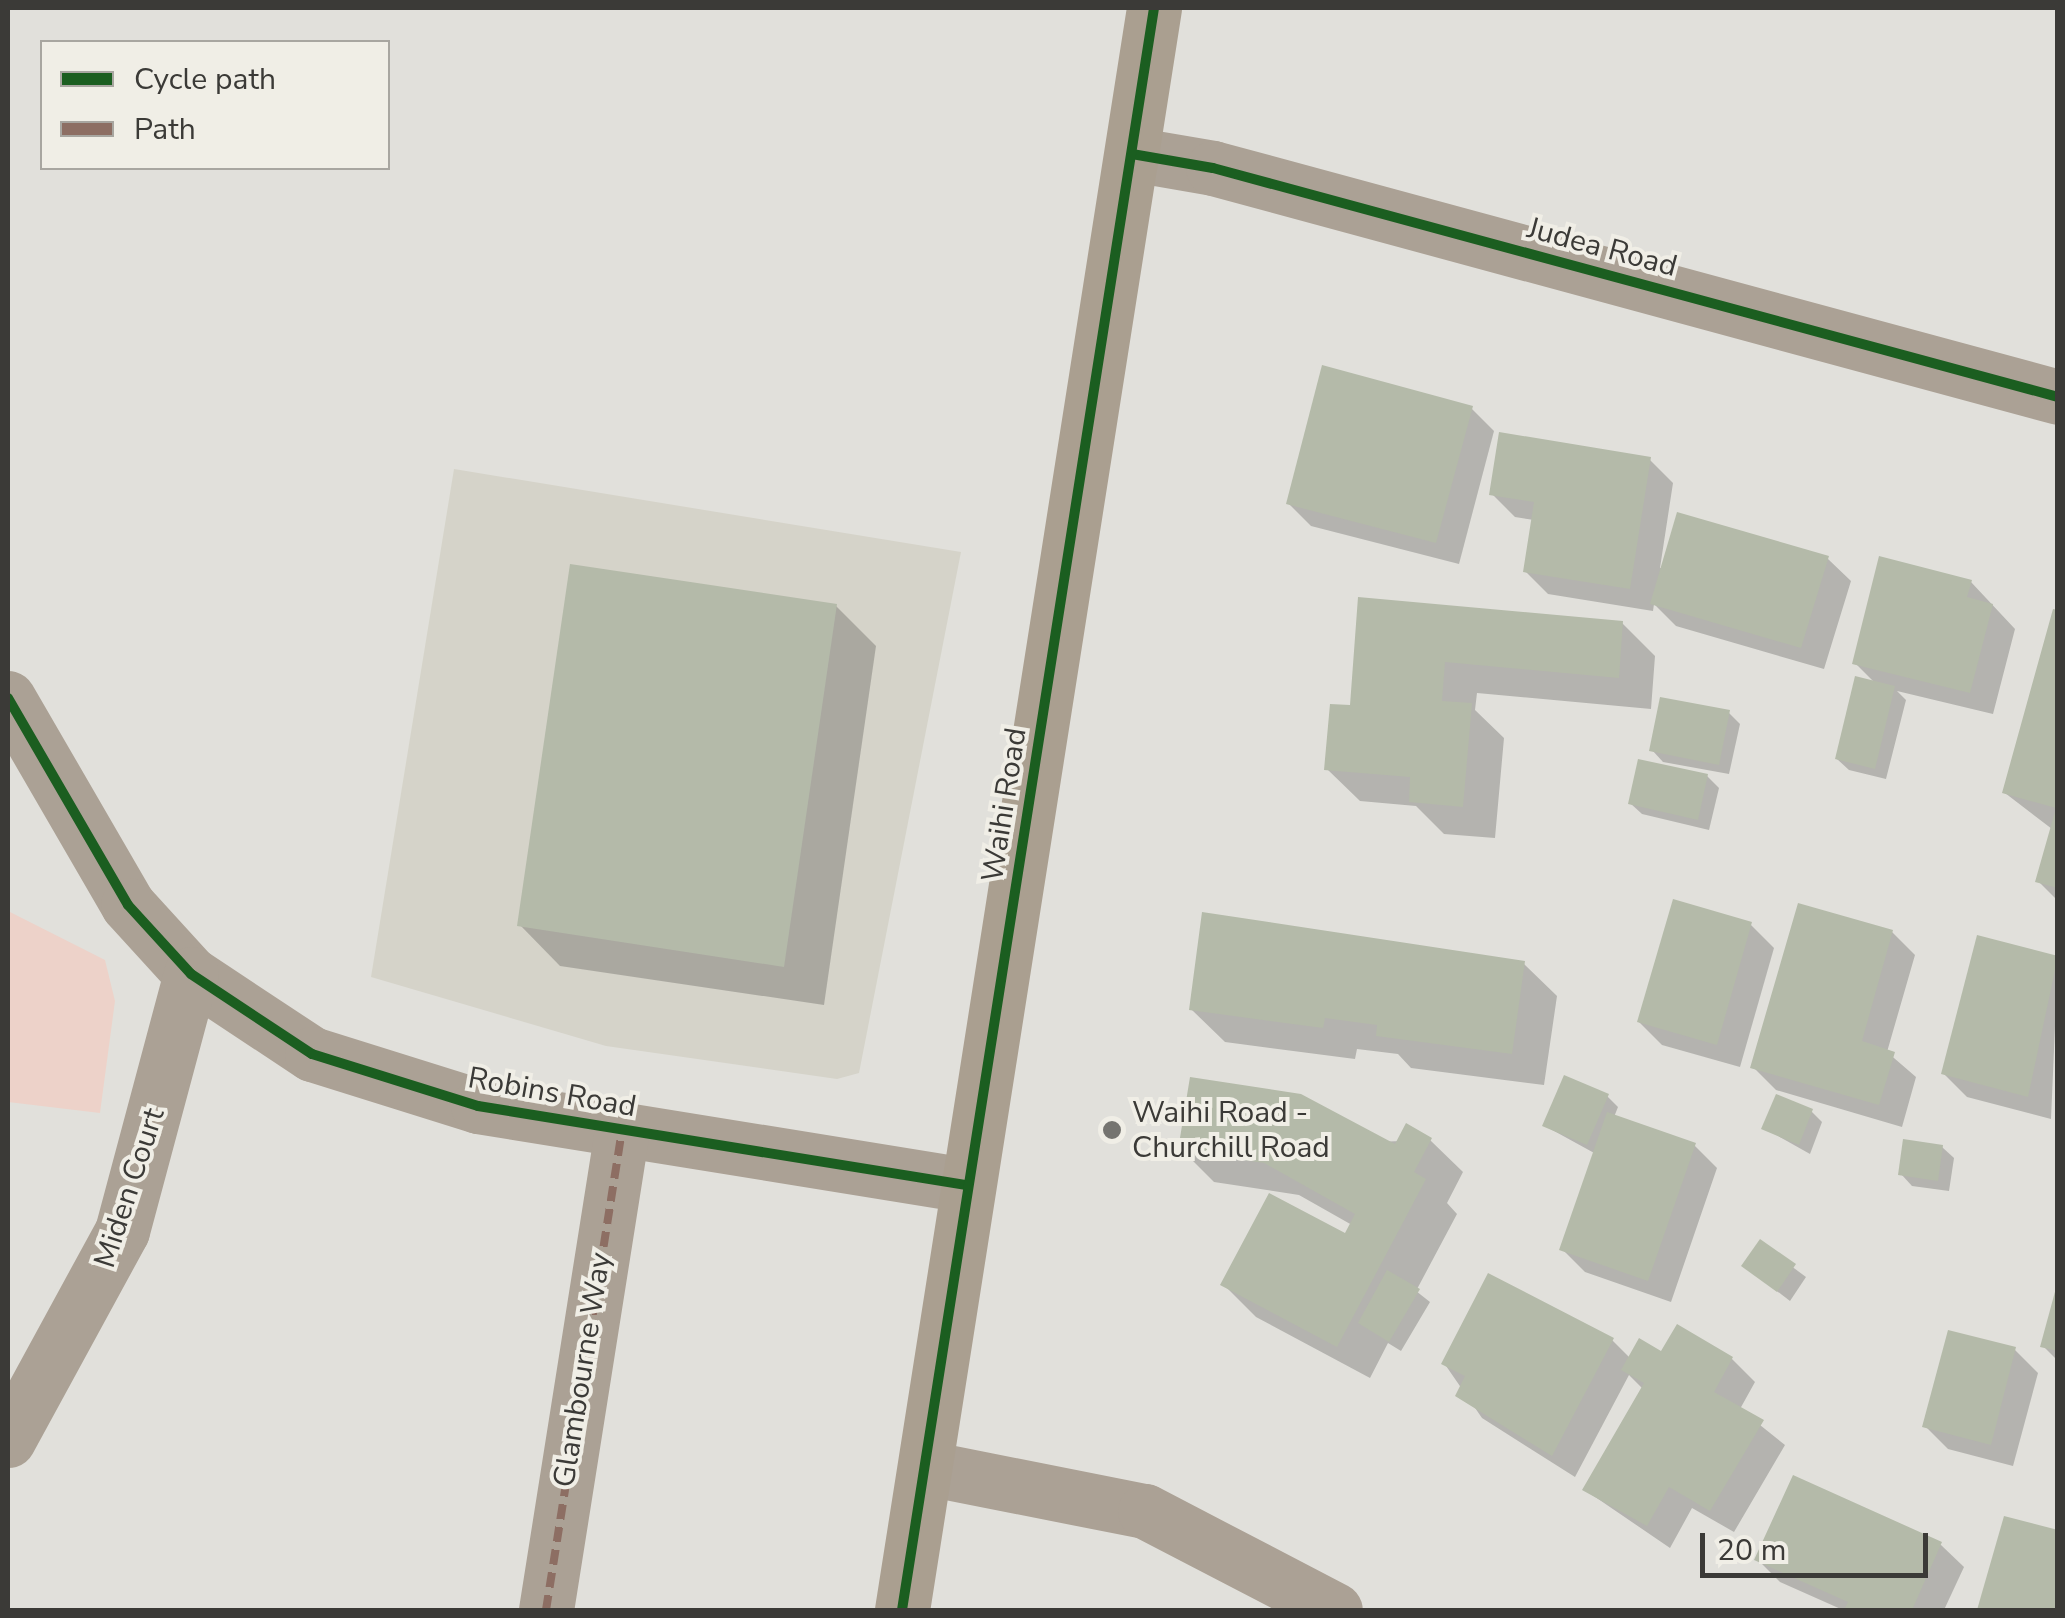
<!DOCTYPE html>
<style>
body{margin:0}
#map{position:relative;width:2065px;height:1618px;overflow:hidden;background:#e1e0db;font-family:"Nunito Sans",sans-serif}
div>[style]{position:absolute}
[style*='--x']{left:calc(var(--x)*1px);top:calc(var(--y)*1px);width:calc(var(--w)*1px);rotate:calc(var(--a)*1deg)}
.built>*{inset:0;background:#d5d3c9}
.green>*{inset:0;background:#edd2c9}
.shadow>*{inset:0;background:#0003}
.building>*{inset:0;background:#b4baa9}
.street>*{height:55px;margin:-27.5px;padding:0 27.5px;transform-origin:27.5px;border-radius:27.5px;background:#aba195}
.secondary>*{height:55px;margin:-27.5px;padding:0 27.5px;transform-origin:27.5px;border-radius:27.5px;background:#aa9f90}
.quiet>*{height:8px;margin-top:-4px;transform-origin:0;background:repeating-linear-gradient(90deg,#8d6e63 0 15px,transparent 0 23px)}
.cycleway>*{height:10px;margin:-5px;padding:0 5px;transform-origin:5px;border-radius:5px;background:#1b5e20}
.dots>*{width:28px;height:28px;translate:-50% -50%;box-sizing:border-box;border:5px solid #f0eee6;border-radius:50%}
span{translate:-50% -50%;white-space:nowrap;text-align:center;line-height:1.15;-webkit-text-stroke:8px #f0eee6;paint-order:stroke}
.street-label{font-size:30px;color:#3b3a37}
.poi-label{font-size:30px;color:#3b3a37}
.left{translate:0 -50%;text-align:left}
.frame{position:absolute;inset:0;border:10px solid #3b3a37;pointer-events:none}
.legend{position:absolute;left:40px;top:40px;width:350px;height:130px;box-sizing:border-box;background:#f0eee6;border:2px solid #a8a6a0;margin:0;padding:12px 18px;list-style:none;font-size:30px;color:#3b3a37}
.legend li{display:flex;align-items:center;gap:20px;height:50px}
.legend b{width:50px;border:2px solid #a8a6a0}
.scale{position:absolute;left:1700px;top:1533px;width:228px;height:45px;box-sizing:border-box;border:5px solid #3b3a37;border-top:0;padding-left:12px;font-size:30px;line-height:35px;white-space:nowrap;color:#3b3a37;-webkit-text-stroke:8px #f0eee6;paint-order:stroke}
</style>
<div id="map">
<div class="built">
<i style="clip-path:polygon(454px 469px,961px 552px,859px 1073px,837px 1079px,606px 1046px,371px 977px)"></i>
</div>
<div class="green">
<i style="clip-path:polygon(8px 911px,105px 960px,115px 1001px,100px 1113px,8px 1102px)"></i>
</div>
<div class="shadow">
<i style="clip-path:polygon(1471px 408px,1494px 431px,1459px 564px,1311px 526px,1288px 503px)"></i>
<i style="clip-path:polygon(1650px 460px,1673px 483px,1660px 568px,1828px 559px,1851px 581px,1824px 669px,1676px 626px,1654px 604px,1653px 611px,1548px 594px,1525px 571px,1534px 520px,1515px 517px,1492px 494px)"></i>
<i style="clip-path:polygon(1971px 582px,2015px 629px,1993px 714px,1897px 691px,1906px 700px,1886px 779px,1849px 770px,1837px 759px,1875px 683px,1855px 663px)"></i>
<i style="clip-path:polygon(1361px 600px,1622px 623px,1655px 656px,1651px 709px,1477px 693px,1475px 710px,1504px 738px,1495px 838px,1444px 834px,1416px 806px,1360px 801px,1327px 769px,1352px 708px)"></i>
<i style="clip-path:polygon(836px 606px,876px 646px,824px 1005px,560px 966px,520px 925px)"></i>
<i style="clip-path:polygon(2058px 612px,2058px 901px,2038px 881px,2052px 829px,2005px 793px)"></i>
<i style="clip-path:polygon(1729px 713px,1740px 724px,1729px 774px,1663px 762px,1652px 750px)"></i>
<i style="clip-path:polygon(1707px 776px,1719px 788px,1709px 830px,1642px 814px,1630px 803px)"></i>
<i style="clip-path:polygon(1751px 925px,1774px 948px,1740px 1067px,1662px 1045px,1639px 1022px)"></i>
<i style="clip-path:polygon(1892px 932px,1915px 955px,1887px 1052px,1916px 1077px,1902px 1127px,1776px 1090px,1753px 1067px)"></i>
<i style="clip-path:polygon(1979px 938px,2058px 958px,2051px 1119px,1967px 1097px,1944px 1074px)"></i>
<i style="clip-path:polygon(1524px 964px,1557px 996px,1544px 1085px,1411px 1068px,1398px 1054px,1357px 1049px,1355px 1059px,1225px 1042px,1192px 1010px)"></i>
<i style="clip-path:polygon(1607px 1096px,1618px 1107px,1614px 1117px,1694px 1145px,1717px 1168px,1671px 1302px,1585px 1272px,1562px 1249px,1596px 1154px,1545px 1126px)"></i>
<i style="clip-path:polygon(1811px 1111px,1822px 1122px,1810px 1154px,1764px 1128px)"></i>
<i style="clip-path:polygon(1430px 1140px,1463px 1172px,1447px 1203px,1457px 1214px,1416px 1291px,1430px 1302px,1401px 1351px,1388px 1343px,1370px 1378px,1256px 1317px,1223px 1284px,1346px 1236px,1352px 1225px,1299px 1195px,1214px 1182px,1181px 1149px)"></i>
<i style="clip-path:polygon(1942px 1147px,1954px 1158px,1949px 1191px,1912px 1186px,1901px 1174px)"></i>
<i style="clip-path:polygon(1760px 1243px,1806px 1277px,1790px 1301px,1744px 1266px)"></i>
<i style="clip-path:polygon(2058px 1293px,2058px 1361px,2043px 1346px)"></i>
<i style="clip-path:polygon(1612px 1340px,1630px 1358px,1732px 1359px,1755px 1382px,1740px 1409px,1785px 1445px,1734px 1532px,1692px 1508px,1670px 1548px,1585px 1490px,1643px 1389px,1629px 1375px,1575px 1477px,1482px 1418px,1444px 1363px)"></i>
<i style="clip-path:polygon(2015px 1350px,2038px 1373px,2013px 1466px,1948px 1449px,1925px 1426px)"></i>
<i style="clip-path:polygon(1941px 1545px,1964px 1567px,1944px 1610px,1843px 1610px,1780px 1582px,1757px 1559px)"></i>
</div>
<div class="building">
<i style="clip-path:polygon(1322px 365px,1473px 406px,1436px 543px,1286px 504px)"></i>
<i style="clip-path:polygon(1499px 432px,1651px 457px,1630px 589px,1523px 572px,1534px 502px,1489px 495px)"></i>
<i style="clip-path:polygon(1677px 512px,1829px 556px,1801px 648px,1650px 604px)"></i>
<i style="clip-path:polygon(1879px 556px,1972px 580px,1967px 597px,1993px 604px,1970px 693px,1852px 664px)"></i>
<i style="clip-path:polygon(570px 564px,837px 604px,784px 967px,517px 926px)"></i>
<i style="clip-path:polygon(1358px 597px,1623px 621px,1619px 678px,1445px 662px,1442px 701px,1472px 703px,1463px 807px,1409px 802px,1410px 777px,1324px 770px,1330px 704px,1350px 705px)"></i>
<i style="clip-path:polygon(2053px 609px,2058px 610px,2058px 888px,2035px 882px,2056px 808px,2002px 793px)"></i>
<i style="clip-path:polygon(1855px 676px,1895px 686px,1875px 769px,1835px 759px)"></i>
<i style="clip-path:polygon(1660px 697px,1730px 710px,1719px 765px,1649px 751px)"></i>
<i style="clip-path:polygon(1638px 759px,1708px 774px,1698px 820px,1628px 804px)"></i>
<i style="clip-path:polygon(1673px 899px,1752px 922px,1717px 1045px,1637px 1022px)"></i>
<i style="clip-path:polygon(1798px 903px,1893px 930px,1862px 1041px,1895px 1052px,1879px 1105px,1750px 1068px)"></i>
<i style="clip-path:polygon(1202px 912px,1525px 961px,1512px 1054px,1376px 1036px,1377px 1025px,1325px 1018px,1323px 1028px,1189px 1010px)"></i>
<i style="clip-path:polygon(1977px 935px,2058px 956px,2028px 1097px,1941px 1074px)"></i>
<i style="clip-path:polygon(1564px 1075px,1609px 1094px,1587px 1145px,1542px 1126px)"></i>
<i style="clip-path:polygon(1190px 1077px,1301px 1094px,1395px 1144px,1406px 1123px,1432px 1138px,1414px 1172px,1426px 1179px,1337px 1347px,1220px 1285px,1269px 1193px,1345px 1233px,1355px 1214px,1264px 1163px,1178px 1150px)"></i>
<i style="clip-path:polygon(1776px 1094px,1813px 1109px,1799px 1145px,1761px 1129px)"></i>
<i style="clip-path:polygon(1607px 1112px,1696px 1143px,1648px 1281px,1559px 1250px)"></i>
<i style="clip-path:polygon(1903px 1139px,1943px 1145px,1938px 1181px,1898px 1175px)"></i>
<i style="clip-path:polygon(1760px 1239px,1796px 1264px,1777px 1292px,1741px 1266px)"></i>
<i style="clip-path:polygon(1387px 1270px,1420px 1289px,1389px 1342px,1358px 1323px)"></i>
<i style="clip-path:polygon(1488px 1273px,1614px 1338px,1552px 1456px,1455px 1396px,1465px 1376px,1441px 1364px)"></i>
<i style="clip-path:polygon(2056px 1288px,2058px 1288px,2058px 1351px,2040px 1347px)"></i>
<i style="clip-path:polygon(1677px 1324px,1733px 1357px,1714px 1392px,1764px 1420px,1710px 1511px,1669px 1487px,1647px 1526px,1582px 1490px,1644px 1383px,1621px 1370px,1639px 1338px,1661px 1351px)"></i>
<i style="clip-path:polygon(1948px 1330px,2016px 1347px,1991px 1445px,1922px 1427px)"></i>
<i style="clip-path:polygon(1793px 1475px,1942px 1542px,1912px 1610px,1844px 1610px,1848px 1602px,1754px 1560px)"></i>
<i style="clip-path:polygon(2004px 1516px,2058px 1530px,2058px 1610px,1977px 1610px)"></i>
</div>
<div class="street">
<i style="--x:1132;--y:154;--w:82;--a:9.8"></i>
<i style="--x:1213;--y:168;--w:875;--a:15.16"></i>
<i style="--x:8;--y:698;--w:239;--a:59.9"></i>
<i style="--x:128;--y:905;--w:93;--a:47.6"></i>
<i style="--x:191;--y:974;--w:145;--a:33.5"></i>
<i style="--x:312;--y:1054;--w:174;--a:17.4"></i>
<i style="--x:478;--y:1106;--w:495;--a:9.2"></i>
<i style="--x:8;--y:1440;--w:238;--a:-61.4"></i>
<i style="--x:122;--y:1231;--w:266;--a:-75"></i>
<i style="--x:927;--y:1468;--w:222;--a:11.2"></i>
<i style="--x:1145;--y:1511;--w:214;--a:27.5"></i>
<i style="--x:546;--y:1610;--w:485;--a:-81"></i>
</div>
<div class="secondary">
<i style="--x:902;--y:1610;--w:1622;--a:-81.06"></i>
</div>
<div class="quiet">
<i style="--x:546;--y:1610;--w:485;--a:-81"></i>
</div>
<div class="cycleway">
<i style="--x:1132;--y:154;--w:82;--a:9.8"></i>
<i style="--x:1213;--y:168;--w:875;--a:15.16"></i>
<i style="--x:8;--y:698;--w:239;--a:59.9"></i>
<i style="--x:128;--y:905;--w:93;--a:47.6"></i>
<i style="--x:191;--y:974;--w:145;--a:33.5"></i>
<i style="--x:312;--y:1054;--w:174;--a:17.4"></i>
<i style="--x:478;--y:1106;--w:495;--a:9.2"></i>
<i style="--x:902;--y:1610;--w:1622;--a:-81.06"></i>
</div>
<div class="dots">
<i style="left:1112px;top:1130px;background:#757470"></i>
</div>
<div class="street-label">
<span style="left:1602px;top:248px;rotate:15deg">Judea Road</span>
<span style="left:1005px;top:805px;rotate:-81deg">Waihi Road</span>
<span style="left:552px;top:1093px;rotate:10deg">Robins Road</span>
<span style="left:130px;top:1188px;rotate:-72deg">Miden Court</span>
<span style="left:583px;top:1370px;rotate:-81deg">Glambourne Way</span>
</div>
<div class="poi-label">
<span class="left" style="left:1132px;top:1130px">Waihi Road -<br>Churchill Road</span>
</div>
<div class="frame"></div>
<ul class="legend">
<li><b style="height:12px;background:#1b5e20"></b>Cycle path</li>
<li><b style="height:12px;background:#8d6e63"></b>Path</li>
</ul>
<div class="scale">20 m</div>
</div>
